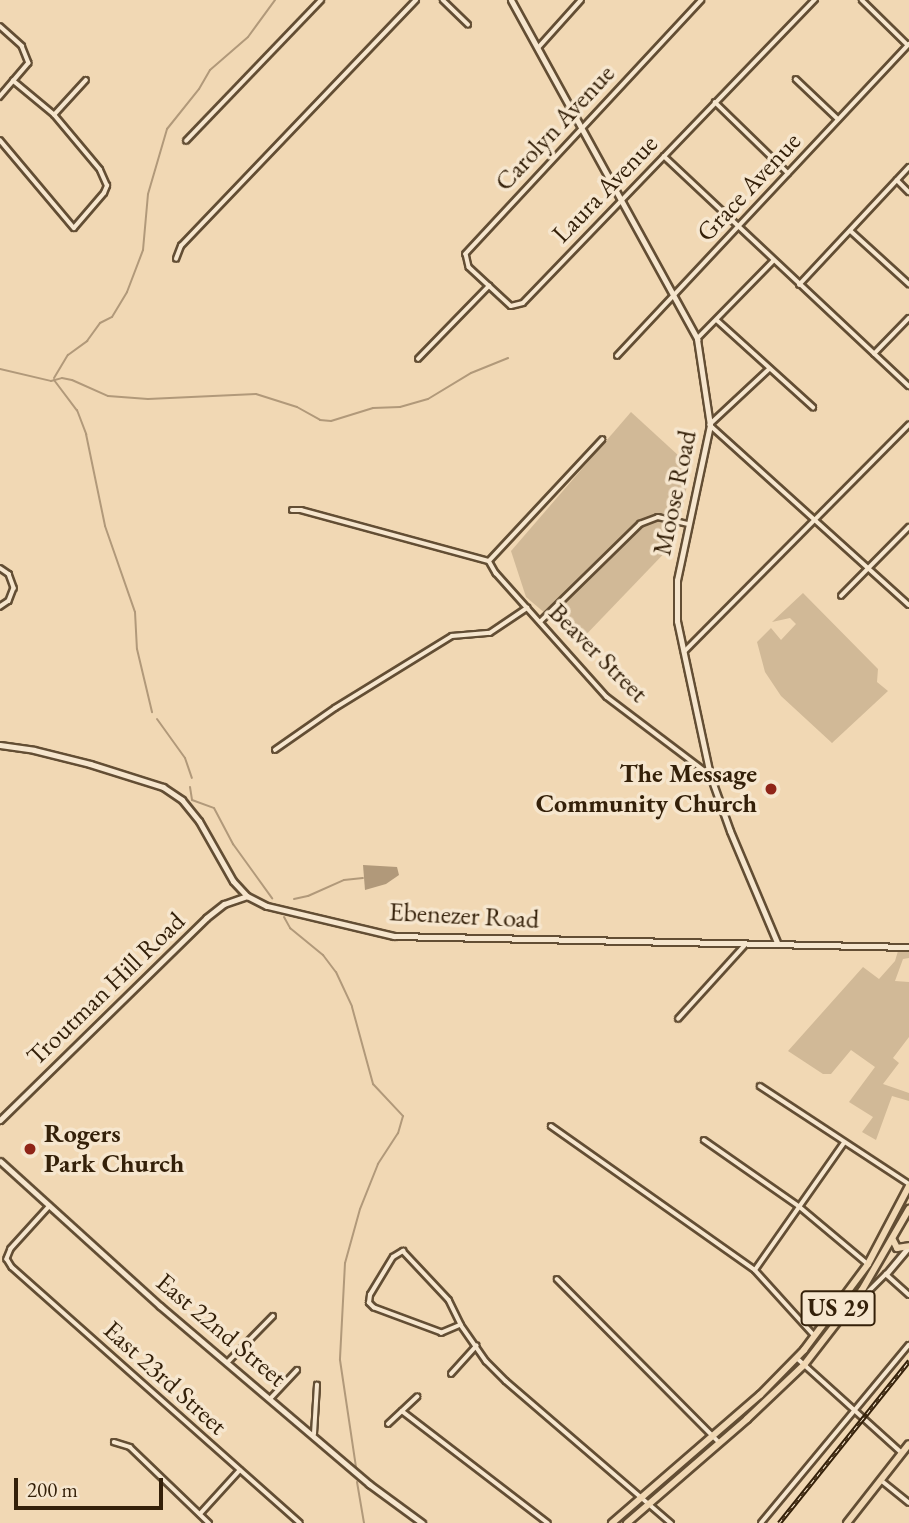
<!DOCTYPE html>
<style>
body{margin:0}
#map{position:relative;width:909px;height:1523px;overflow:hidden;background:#f1d8b4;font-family:"EB Garamond",serif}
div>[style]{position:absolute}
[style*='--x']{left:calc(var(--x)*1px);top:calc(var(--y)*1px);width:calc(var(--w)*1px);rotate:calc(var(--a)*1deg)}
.green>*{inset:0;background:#d1b997}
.water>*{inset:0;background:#b1997a}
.stream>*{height:2px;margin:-1px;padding:0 1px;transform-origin:1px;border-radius:1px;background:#b1997a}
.roads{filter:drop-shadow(2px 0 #634e34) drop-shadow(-2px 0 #634e34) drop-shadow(0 2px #634e34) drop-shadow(0 -2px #634e34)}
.street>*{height:3.5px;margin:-1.75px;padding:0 1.75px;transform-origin:1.75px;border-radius:1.75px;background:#f6e6ce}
.secondary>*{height:5px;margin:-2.5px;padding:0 2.5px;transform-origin:2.5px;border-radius:2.5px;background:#f6e6ce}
.primary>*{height:6px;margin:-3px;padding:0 3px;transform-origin:3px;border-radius:3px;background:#f1d8b4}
.rail>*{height:4.5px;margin-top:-2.25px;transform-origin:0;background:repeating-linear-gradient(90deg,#f6e6ce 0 5px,#342009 0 10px);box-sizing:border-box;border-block:2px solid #342009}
.dots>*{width:19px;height:19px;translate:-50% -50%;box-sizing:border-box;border:4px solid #f6e6ce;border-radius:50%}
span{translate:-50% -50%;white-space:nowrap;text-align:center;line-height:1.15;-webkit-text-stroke:7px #f6e6ce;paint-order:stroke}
.shield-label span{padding:2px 5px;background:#f6e6ce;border:2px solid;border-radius:5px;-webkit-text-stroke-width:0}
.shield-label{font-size:24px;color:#342009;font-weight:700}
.street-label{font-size:26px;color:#342009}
.poi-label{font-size:26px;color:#342009;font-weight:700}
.right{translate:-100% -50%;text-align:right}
.left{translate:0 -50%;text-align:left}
.scale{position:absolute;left:14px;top:1478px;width:149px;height:32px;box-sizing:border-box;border:4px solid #342009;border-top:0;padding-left:9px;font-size:21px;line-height:24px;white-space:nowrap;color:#342009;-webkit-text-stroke:5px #f6e6ce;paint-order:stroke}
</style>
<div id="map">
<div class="green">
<i style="clip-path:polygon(631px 412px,691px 467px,675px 542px,579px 642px,526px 597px,511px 551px)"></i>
<i style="clip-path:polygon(803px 593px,878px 669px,877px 682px,888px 691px,832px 743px,781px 696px,765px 672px,757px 642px,771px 628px,781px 640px,796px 624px,790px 618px,772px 622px)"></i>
<i style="clip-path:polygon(909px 950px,909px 958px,903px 959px,895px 981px,909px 982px,909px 1037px,893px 1058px,899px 1063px,883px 1084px,909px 1093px,909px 1101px,892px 1096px,876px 1140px,862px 1132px,873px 1117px,849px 1102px,875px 1067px,851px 1050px,831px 1074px,823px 1074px,788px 1051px,863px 967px,879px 979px,895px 961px,898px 951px)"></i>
</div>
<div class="water">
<i style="clip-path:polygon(363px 865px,397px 867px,399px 875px,386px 884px,365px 890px)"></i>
</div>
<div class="stream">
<i style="--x:0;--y:369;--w:52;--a:13.2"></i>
<i style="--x:51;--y:381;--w:11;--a:-15"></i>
<i style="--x:62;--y:378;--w:10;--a:11"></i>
<i style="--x:72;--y:380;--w:39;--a:24"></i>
<i style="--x:108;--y:396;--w:40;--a:4.3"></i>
<i style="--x:148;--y:399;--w:108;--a:-2.7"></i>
<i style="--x:256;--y:394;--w:43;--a:17.6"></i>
<i style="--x:297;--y:407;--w:26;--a:29"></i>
<i style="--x:320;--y:420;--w:11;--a:5"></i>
<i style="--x:331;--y:421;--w:44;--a:-17.2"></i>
<i style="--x:373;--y:408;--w:27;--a:-2"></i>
<i style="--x:400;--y:407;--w:29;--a:-16"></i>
<i style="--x:428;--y:399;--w:50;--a:-31.2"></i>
<i style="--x:471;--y:373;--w:40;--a:-22"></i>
<i style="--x:54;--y:378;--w:27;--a:-59"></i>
<i style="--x:68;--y:355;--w:24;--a:-36"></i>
<i style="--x:87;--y:341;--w:22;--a:-54"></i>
<i style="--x:100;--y:323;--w:13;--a:-27"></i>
<i style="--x:112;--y:317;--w:29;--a:-59"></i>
<i style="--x:127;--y:292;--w:45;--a:-69.1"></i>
<i style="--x:143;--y:250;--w:56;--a:-84.9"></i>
<i style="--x:148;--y:194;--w:68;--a:-73.7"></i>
<i style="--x:167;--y:129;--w:51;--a:-51.3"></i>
<i style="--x:199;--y:89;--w:22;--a:-60"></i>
<i style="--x:210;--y:70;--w:50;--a:-41"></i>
<i style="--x:248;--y:37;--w:46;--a:-53.9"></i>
<i style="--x:54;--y:380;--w:38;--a:53"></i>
<i style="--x:77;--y:410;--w:26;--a:69"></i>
<i style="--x:86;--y:434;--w:94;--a:78.3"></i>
<i style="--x:105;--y:526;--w:91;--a:70.8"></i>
<i style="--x:135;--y:612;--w:37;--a:87"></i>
<i style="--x:137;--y:649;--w:65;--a:76.6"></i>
<i style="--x:157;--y:719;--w:48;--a:54.3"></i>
<i style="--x:185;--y:758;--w:21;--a:71"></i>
<i style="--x:190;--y:787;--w:13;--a:81"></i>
<i style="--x:192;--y:800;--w:23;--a:20"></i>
<i style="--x:214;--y:808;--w:41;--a:62.2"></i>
<i style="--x:233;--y:844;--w:67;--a:54.2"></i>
<i style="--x:294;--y:899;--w:14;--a:-12"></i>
<i style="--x:308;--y:896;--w:39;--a:-24"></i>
<i style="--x:344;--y:880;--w:19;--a:-6"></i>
<i style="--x:284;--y:917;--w:13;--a:61"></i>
<i style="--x:290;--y:928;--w:43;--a:39.3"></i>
<i style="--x:323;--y:955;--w:21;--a:53"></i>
<i style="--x:336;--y:972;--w:38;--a:65"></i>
<i style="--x:352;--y:1007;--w:80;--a:74.7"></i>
<i style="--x:373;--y:1084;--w:44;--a:46.8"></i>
<i style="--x:403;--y:1116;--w:18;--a:106"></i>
<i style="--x:398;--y:1133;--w:37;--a:123"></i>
<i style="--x:378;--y:1164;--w:48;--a:111.8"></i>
<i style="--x:360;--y:1209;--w:56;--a:105.5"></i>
<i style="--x:345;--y:1263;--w:97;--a:93"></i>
<i style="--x:340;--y:1360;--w:108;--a:81.5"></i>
<i style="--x:357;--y:1482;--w:42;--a:80.3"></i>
</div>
<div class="roads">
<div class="street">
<i style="--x:443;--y:0;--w:35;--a:44"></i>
<i style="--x:702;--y:0;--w:347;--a:132.9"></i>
<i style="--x:466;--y:254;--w:13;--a:77"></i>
<i style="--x:469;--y:267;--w:57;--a:42.9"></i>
<i style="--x:511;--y:306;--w:12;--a:-14"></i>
<i style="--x:523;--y:303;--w:421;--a:-46.1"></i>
<i style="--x:862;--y:0;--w:64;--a:44.4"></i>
<i style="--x:0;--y:26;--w:30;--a:42"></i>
<i style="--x:22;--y:46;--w:18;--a:68"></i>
<i style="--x:29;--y:63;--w:45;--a:130.5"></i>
<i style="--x:538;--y:48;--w:64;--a:-48.1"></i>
<i style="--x:796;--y:79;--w:58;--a:43.6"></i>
<i style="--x:715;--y:102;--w:102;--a:44.2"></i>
<i style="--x:54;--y:115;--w:47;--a:-47.6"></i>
<i style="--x:0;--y:140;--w:115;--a:49.9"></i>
<i style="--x:74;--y:228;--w:46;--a:-49.4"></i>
<i style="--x:104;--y:193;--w:8;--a:-67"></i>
<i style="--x:107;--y:186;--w:17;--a:-114"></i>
<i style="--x:100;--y:170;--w:72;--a:-129.9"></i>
<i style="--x:54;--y:115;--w:53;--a:-140.3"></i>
<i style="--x:186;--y:141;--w:195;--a:-46.2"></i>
<i style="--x:664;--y:156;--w:336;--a:43.2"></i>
<i style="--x:897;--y:180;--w:17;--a:45"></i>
<i style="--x:851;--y:231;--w:79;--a:42.4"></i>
<i style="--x:176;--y:259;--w:14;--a:-69"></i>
<i style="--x:181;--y:246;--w:340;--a:-46.3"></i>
<i style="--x:799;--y:285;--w:161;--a:-47"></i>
<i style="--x:717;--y:320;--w:130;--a:42.2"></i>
<i style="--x:697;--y:339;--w:109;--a:-45.7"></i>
<i style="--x:874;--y:354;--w:50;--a:-45.8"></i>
<i style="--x:617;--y:356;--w:427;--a:-46.9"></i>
<i style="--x:418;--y:359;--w:102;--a:-45.8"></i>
<i style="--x:770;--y:369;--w:82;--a:137"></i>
<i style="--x:710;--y:425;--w:268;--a:42.1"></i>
<i style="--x:292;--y:510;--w:9;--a:0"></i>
<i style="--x:301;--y:510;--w:195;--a:15.2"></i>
<i style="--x:489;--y:561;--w:14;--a:60"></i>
<i style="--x:496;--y:573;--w:166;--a:48.2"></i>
<i style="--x:607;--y:697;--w:129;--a:37.1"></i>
<i style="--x:489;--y:561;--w:166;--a:-47"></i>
<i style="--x:0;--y:568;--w:11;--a:34"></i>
<i style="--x:9;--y:574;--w:15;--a:70"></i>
<i style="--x:14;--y:588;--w:14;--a:111"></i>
<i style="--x:9;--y:601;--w:11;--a:146"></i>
<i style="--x:841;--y:596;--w:97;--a:-45.4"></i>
<i style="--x:540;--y:622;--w:140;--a:-44.4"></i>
<i style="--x:640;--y:524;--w:19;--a:-21"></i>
<i style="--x:658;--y:517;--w:31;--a:13"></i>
<i style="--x:684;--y:652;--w:320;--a:-45.3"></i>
<i style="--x:275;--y:750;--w:73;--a:-35"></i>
<i style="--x:335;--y:708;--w:137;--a:-31.6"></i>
<i style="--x:452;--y:636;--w:38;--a:-5"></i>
<i style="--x:490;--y:633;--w:45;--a:-34"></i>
<i style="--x:678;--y:1019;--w:101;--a:-47.8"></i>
<i style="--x:760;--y:1086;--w:178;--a:33.3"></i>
<i style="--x:551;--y:1126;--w:250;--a:35.2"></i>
<i style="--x:755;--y:1270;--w:88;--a:47.8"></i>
<i style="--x:704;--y:1140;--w:117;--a:34.9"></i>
<i style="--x:800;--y:1207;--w:89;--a:40"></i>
<i style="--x:50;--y:1206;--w:58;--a:132.2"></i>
<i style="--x:11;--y:1249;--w:11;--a:112"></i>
<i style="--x:7;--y:1259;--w:9;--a:58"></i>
<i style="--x:12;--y:1267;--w:385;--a:41.6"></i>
<i style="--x:403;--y:1251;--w:67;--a:46.8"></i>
<i style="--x:449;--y:1300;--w:28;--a:64"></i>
<i style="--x:461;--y:1325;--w:21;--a:157"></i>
<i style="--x:442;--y:1333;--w:72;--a:-159.8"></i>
<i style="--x:374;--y:1308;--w:7;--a:-135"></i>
<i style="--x:369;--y:1303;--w:8;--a:-83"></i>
<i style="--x:370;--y:1295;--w:44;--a:-58.8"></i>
<i style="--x:393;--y:1257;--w:12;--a:-31"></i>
<i style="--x:755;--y:1270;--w:155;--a:-55"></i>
<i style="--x:557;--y:1279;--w:231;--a:45.2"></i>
<i style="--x:848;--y:1312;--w:54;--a:-45"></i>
<i style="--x:886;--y:1274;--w:31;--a:42"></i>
<i style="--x:461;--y:1325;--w:44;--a:55.2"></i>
<i style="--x:486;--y:1361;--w:28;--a:45"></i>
<i style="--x:506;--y:1381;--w:218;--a:40.7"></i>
<i style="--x:797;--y:1358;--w:142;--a:42.1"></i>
<i style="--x:228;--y:1362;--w:64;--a:-45.6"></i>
<i style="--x:451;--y:1374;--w:38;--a:-48"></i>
<i style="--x:271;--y:1398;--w:38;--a:-47"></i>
<i style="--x:402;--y:1411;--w:184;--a:37.5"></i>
<i style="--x:388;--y:1424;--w:40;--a:-43"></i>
<i style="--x:314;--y:1434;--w:49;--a:-86.5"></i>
<i style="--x:114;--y:1442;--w:17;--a:17"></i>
<i style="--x:130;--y:1447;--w:110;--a:43.9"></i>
<i style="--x:881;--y:1480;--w:36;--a:39"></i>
<i style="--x:200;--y:1514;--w:59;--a:-47.7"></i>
<i style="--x:761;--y:1523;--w:231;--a:-50.3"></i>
</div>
<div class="secondary">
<i style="--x:511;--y:0;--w:387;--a:61.2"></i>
<i style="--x:697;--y:339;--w:87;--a:81.4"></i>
<i style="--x:710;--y:425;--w:158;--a:102"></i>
<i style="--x:677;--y:580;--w:41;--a:90"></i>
<i style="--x:677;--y:621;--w:157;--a:77.9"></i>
<i style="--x:710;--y:775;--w:59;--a:70.3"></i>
<i style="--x:730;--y:831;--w:121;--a:67.1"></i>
<i style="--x:0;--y:745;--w:34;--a:8"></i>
<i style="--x:34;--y:750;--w:58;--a:14"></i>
<i style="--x:90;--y:764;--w:77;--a:17.5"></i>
<i style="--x:163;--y:787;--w:23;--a:34"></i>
<i style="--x:182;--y:800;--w:27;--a:51"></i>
<i style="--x:199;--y:821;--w:69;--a:60.5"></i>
<i style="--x:233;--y:881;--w:21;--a:47"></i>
<i style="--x:247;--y:896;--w:22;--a:27"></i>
<i style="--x:267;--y:906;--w:130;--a:13.3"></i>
<i style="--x:394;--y:936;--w:515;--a:1.22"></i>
<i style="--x:0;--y:1120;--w:289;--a:-44.4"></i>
<i style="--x:206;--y:918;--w:23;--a:-38"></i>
<i style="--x:224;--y:904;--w:24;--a:-19"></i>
<i style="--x:0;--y:1161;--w:216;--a:42.2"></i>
<i style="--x:160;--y:1306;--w:275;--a:40.4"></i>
<i style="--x:369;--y:1484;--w:66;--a:36.3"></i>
<i style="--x:886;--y:1274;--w:35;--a:-50"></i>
</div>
<div class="primary">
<i style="--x:893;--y:1240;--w:9;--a:63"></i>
<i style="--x:897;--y:1248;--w:12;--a:-9"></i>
<i style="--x:612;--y:1523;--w:196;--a:-40.9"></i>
<i style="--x:760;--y:1395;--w:63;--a:-45.6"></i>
<i style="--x:804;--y:1350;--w:107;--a:-53.3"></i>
<i style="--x:868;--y:1264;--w:88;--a:-62.3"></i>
<i style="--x:627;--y:1523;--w:159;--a:-40.9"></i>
<i style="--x:747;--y:1419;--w:79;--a:-43.5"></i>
<i style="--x:804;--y:1365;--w:95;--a:-52.3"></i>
<i style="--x:862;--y:1290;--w:94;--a:-59.9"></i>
<i style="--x:847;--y:1523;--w:100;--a:-51.9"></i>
</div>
</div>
<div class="rail">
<i style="--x:779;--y:1523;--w:208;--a:-51.3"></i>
</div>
<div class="dots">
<i style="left:771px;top:789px;background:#8f2418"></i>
<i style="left:30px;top:1149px;background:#8f2418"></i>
</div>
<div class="shield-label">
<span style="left:838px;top:1308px">US 29</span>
</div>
<div class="street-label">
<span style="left:555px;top:128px;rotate:-47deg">Carolyn Avenue</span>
<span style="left:749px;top:187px;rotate:-47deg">Grace Avenue</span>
<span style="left:605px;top:189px;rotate:-46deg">Laura Avenue</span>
<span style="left:675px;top:493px;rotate:-78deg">Moose Road</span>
<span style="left:598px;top:653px;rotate:45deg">Beaver Street</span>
<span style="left:464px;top:916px;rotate:3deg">Ebenezer Road</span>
<span style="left:106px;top:989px;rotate:-44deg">Troutman Hill Road</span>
<span style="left:221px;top:1330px;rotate:40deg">East 22nd Street</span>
<span style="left:165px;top:1378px;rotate:42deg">East 23rd Street</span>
</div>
<div class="poi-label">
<span class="right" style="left:757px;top:789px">The Message<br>Community Church</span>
<span class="left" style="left:44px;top:1149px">Rogers<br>Park Church</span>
</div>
<div class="scale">200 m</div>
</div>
